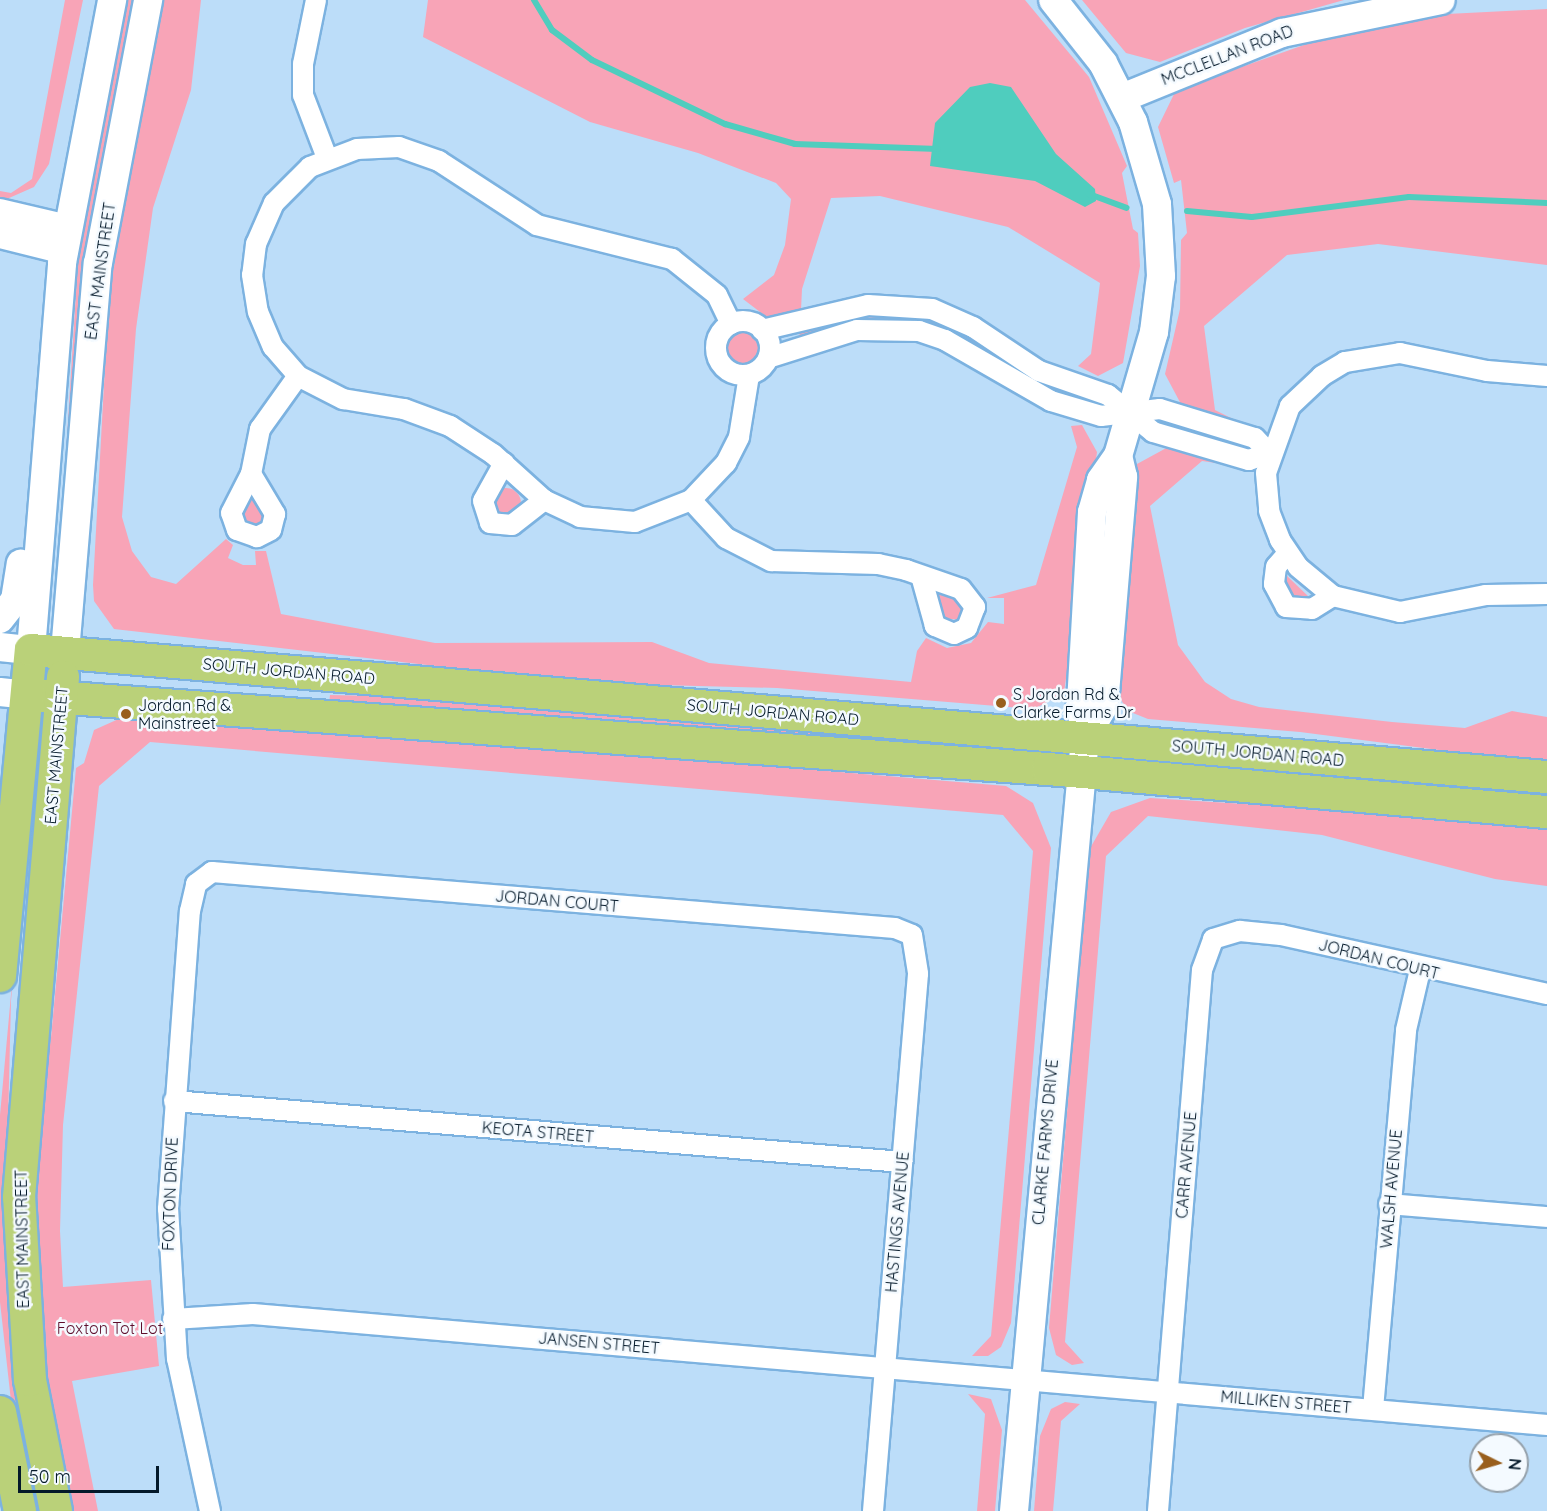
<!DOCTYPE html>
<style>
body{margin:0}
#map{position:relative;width:1547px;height:1511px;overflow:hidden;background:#bcddf9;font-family:Quicksand,sans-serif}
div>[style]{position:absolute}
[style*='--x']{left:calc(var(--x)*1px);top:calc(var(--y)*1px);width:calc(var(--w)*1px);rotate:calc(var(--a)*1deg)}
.green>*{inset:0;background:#f8a4b7}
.round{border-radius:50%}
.water>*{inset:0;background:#4fcdbe}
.stream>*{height:6px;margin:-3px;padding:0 3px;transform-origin:3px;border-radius:3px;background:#4fcdbe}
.roads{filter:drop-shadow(2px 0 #7cb2e0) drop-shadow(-2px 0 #7cb2e0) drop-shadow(0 2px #7cb2e0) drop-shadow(0 -2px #7cb2e0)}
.street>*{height:20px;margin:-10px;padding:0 10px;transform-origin:10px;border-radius:10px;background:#fff}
.street>.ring{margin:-10px;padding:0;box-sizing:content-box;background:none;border:20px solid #fff;border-radius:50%}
.secondary>*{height:28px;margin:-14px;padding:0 14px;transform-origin:14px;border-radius:14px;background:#fff}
.primary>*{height:32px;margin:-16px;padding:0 16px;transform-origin:16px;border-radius:16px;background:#bad179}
.dots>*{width:16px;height:16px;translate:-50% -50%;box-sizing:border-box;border:3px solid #f4faff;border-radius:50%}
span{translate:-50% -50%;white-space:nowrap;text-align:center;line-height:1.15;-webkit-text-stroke:5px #f4faff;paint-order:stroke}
.street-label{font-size:16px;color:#04192a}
.poi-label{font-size:16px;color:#04192a}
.left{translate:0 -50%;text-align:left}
.park-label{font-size:16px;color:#5e0e2c}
.north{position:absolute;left:1469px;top:1433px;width:60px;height:60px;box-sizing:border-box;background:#f4faff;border:2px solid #94a0aa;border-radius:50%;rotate:95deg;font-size:16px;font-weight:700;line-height:24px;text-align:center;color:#04192a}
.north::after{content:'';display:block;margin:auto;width:21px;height:27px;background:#995f1d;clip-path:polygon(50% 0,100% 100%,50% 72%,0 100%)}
.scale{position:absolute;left:18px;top:1466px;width:141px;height:27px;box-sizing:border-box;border:3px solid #04192a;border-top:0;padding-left:8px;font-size:18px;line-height:21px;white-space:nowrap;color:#04192a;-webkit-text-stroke:4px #f4faff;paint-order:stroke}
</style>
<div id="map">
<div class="green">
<i style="clip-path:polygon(65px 0,83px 0,49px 164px,34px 187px,0 202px,0 191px,11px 193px,32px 179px)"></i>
<i style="clip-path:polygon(125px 0,136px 0,58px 582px,80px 229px)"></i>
<i style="clip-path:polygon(161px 0,201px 0,191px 90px,153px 208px,136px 329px,122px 517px,132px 551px,151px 577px,176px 584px,226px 539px,233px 545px,228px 558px,243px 565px,256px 565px,255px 551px,266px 551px,281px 614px,435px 643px,652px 642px,709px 663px,911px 682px,917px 651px,926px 638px,947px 648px,971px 643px,988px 622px,1004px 624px,1004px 598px,987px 598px,1036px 585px,1077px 447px,1071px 426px,1082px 425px,1097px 452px,1064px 693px,1034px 709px,777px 688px,585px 683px,114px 629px,94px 601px,93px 585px,109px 294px)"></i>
<i style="clip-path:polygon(428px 0,1025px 0,1089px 77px,1127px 166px,1122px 173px,1133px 229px,1138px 233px,1140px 266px,1123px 363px,1098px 376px,1078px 366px,1091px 354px,1100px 283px,1008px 227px,880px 196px,831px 198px,802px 289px,801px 310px,768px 318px,743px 299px,774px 275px,785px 245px,791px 199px,776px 183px,698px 153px,590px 122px,423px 37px)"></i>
<i style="clip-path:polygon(1082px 0,1344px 0,1245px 28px,1160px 62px,1126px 53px)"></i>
<i style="clip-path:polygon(1547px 9px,1547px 265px,1378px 244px,1287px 255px,1204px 326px,1215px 410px,1245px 425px,1182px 406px,1165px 374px,1180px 309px,1181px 240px,1187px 233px,1181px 180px,1174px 183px,1158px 127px,1176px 90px,1335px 34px,1447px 14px)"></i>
<i style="clip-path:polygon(897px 312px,945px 322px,986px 347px,982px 352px,910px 322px,865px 317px)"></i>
<i style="clip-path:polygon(845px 318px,845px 325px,802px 337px,797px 332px)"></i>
<i class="round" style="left:725px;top:329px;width:38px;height:38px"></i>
<i style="clip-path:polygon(1005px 360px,1090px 397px,1089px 403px,1061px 398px,999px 361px)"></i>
<i style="clip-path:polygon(1172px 422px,1243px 443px,1242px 448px,1172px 430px)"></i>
<i style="clip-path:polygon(1170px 446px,1237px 466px,1202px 461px,1150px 506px,1178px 645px,1205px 682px,1231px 699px,1259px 707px,1392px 722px,1465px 728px,1512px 711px,1547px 717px,1547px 764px,1300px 732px,1148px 719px,1128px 711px,1118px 695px,1127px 524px,1137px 464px)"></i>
<i class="round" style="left:491px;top:488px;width:30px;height:30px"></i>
<i style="clip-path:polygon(251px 493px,267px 512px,259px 526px,249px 527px,242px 519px)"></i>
<i style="clip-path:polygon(1286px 575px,1309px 597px,1288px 596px)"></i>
<i style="clip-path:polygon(935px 592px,957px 597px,966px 611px,961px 620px,941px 618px)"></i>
<i style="clip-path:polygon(330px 695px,466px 698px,913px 735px,770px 734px,329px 704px)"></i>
<i style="clip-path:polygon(132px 713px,1006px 786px,1033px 803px,1051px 848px,1011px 1323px,1001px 1347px,988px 1356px,972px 1356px,991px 1336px,1033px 851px,1003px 815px,150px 742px,99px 786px,63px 1125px,60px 1231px,63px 1287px,151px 1280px,159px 1366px,72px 1381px,98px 1511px,68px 1511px,46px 1404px,33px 1161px,51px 1038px,76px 768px,84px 763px,94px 730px)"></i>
<i style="clip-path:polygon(34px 743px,11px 1001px,6px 1203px,23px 1441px,12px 1410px,0 1302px,0 1115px)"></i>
<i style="clip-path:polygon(1149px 764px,1547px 788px,1547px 800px)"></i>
<i style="clip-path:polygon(1150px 798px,1547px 823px,1547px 886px,1495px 879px,1322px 835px,1148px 816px,1106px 856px,1065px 1342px,1084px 1363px,1072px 1365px,1056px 1355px,1049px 1328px,1089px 850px,1111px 812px)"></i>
<i style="clip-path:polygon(968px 1394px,991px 1399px,1002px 1430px,995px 1511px,977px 1511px,985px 1414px)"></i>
<i style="clip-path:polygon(1065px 1402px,1080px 1404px,1061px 1421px,1053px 1511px,1034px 1511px,1040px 1436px,1051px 1409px)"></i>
</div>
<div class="water">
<i style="clip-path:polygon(990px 83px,1011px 87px,1056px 154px,1095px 189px,1096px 201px,1085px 207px,1035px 181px,930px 166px,935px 123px,970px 87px)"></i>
</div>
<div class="stream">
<i style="--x:534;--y:0;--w:35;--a:59"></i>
<i style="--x:552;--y:30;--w:50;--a:36.9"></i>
<i style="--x:592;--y:60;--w:148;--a:25.7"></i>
<i style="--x:725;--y:124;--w:73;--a:15.9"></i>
<i style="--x:795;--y:144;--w:143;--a:2"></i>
<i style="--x:1089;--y:194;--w:40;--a:20.2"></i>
<i style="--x:1187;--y:211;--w:65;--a:5.3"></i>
<i style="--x:1252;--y:217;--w:158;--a:-7.3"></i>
<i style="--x:1409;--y:197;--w:138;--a:2.5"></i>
</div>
<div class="roads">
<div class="street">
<i style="--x:316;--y:0;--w:65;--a:101.5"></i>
<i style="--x:303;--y:64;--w:31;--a:90"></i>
<i style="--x:303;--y:95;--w:67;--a:69.1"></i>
<i class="ring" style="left:716px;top:321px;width:34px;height:34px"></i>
<i style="--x:731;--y:324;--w:32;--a:-116"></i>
<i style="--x:717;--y:295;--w:58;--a:-141.3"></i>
<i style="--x:672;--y:259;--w:139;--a:-165.9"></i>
<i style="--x:537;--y:225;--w:117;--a:-146.9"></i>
<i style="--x:439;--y:161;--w:42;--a:-160.7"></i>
<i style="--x:399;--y:147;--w:42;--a:177.3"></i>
<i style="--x:357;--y:149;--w:50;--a:159"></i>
<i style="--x:310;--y:167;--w:51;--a:135"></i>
<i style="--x:274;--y:203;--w:45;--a:113.7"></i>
<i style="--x:256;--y:244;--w:31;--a:97"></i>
<i style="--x:252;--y:275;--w:37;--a:81"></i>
<i style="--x:258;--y:312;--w:38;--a:67"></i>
<i style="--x:273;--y:347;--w:38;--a:49"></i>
<i style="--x:298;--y:376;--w:51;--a:27.1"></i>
<i style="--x:343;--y:399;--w:62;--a:9.3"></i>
<i style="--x:404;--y:409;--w:49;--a:20.3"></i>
<i style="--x:450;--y:426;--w:51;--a:33.1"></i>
<i style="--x:493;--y:454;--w:69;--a:42"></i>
<i style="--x:544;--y:500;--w:40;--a:25"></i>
<i style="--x:580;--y:517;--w:55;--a:5.2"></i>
<i style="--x:635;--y:522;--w:60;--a:-21.4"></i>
<i style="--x:691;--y:500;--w:51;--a:-46.6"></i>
<i style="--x:726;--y:463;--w:29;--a:-63"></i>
<i style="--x:739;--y:437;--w:63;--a:-80.8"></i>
<i style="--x:762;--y:330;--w:109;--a:-13.3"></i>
<i style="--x:868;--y:305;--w:64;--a:3.6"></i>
<i style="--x:932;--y:309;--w:45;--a:23.7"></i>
<i style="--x:973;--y:327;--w:79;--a:33.7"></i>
<i style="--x:1039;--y:371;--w:73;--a:19.2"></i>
<i style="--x:1108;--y:395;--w:58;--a:39.4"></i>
<i style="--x:1153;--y:432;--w:100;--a:16.3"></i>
<i style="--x:1249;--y:460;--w:21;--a:-19"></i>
<i style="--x:768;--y:358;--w:93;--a:-17.5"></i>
<i style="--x:857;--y:330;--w:62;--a:0.9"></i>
<i style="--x:919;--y:331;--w:28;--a:19"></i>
<i style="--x:945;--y:340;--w:122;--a:29.9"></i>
<i style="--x:1051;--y:401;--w:52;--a:16.7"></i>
<i style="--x:1101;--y:416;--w:59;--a:-6.8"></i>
<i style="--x:1160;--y:409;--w:99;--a:17"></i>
<i style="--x:1255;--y:438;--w:21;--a:47"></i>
<i style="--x:1547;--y:376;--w:60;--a:-175.2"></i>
<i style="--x:1487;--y:371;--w:89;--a:-168.3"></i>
<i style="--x:1400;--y:353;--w:56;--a:170.7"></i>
<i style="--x:1345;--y:362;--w:27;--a:149"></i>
<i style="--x:1322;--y:376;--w:44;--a:136.8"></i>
<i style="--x:1290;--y:406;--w:71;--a:109.7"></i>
<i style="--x:1266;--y:473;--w:38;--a:85"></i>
<i style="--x:1269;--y:511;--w:31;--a:69"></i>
<i style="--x:1280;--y:540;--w:32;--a:56"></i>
<i style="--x:1298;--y:567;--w:45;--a:39.6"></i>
<i style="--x:1333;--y:596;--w:69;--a:13.4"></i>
<i style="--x:1400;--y:612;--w:88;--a:-11.2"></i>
<i style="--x:1486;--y:595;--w:61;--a:-0.9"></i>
<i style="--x:504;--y:463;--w:43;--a:118.9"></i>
<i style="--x:483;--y:501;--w:23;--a:72"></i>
<i style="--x:490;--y:523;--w:22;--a:5"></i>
<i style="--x:512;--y:525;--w:41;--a:-38"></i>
<i style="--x:251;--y:474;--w:47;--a:59"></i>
<i style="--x:275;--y:514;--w:16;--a:104"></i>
<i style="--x:271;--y:530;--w:16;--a:153"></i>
<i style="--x:257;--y:537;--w:21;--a:-161"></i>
<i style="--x:237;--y:530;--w:18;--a:-109"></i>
<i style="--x:231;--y:513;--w:44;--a:-62.9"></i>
<i style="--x:251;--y:474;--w:46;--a:-78.7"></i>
<i style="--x:260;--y:429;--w:65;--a:-54.4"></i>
<i style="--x:691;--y:500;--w:52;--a:47.4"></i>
<i style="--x:726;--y:538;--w:51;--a:27.1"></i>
<i style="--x:771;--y:561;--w:107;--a:1.6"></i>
<i style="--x:878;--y:564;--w:29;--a:12"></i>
<i style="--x:906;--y:570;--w:58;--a:19.1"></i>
<i style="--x:961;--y:589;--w:23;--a:52"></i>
<i style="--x:975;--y:607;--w:22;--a:111"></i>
<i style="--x:967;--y:628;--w:14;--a:155"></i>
<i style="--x:954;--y:634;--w:21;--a:-157"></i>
<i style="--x:935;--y:626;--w:52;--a:-105.6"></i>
<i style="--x:1288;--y:553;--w:18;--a:131"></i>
<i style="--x:1276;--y:567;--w:17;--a:97"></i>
<i style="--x:1274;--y:584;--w:26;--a:62"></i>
<i style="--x:1286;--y:607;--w:26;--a:4"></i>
<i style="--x:1312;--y:609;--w:25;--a:-32"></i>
<i style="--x:174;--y:1101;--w:731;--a:4.79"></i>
<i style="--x:1389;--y:1204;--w:159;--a:4.7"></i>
<i style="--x:173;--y:1319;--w:80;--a:-3.6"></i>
<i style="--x:253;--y:1314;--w:1299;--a:4.9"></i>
<i style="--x:1373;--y:1409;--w:380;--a:-85"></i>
<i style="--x:1406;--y:1030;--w:62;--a:-76.9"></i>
<i style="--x:210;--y:1511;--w:156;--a:-102.2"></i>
<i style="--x:177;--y:1359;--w:150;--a:-93.4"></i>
<i style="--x:168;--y:1209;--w:299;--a:-85.8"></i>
<i style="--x:190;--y:911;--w:28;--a:-77"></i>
<i style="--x:196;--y:884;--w:20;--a:-37"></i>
<i style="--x:212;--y:872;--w:685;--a:4.69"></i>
<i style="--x:895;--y:928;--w:18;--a:22"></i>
<i style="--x:912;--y:935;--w:39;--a:81"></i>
<i style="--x:918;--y:974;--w:539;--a:94.79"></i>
<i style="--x:1158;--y:1511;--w:543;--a:-85.35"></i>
<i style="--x:1202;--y:970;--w:33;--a:-70"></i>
<i style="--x:1213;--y:939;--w:28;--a:-17"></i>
<i style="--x:1240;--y:931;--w:41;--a:5.6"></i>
<i style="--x:1281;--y:935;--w:272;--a:12.5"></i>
</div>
<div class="secondary">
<i style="--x:1122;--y:98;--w:173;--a:-22.1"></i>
<i style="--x:1282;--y:33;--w:162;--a:-11.7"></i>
<i style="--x:0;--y:213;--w:69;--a:13.4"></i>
<i style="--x:0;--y:234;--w:66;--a:14"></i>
<i style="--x:0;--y:619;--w:24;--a:-52"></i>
<i style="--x:15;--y:600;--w:37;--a:-81"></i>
<i style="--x:0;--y:647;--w:31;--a:6"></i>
<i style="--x:31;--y:650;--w:388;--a:-85.4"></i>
<i style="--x:62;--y:263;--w:268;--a:-79.2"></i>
<i style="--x:65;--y:652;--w:390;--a:-85.2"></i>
<i style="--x:98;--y:263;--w:268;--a:-79.2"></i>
<i style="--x:0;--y:692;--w:27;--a:6"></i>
<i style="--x:1085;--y:738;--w:38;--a:-60"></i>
<i style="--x:1104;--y:705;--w:229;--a:-85.2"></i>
<i style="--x:1123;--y:477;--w:22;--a:-103"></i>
<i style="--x:1014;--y:1511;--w:776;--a:-84.75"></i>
<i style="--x:1085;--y:738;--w:35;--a:-97"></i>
<i style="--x:1081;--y:703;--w:191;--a:-86.7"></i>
<i style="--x:1092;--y:512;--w:33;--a:-74"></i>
<i style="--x:1101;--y:480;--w:29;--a:-55"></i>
<i style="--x:1118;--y:456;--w:129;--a:-73.8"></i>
<i style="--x:1154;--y:332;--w:56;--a:-82.9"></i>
<i style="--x:1161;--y:276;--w:72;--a:-93.2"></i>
<i style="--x:1157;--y:204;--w:85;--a:-106.3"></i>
<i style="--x:1133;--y:122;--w:66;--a:-117"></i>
<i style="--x:1103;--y:63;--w:80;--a:-128.4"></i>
</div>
<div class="primary">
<i style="--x:27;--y:695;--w:1024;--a:4.15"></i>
<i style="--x:1048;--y:769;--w:501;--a:4.93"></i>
<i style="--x:0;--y:976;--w:327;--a:-84.6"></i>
<i style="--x:31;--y:650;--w:1521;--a:4.79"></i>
<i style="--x:0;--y:1412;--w:101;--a:78.6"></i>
<i style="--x:56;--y:1511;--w:134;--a:-101.2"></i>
<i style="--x:30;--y:1380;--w:183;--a:-93.4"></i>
<i style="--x:19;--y:1197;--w:522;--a:-85.16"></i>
</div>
</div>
<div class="dots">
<i style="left:1001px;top:703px;background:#995f1d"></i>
<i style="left:126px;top:714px;background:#995f1d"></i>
</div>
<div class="street-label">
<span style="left:1227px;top:55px;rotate:-21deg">MCCLELLAN ROAD</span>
<span style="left:100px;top:271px;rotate:-82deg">EAST MAINSTREET</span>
<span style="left:289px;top:671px;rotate:5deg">SOUTH JORDAN ROAD</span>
<span style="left:773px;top:712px;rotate:5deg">SOUTH JORDAN ROAD</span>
<span style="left:1258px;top:753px;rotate:5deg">SOUTH JORDAN ROAD</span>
<span style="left:56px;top:755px;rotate:-85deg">EAST MAINSTREET</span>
<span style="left:557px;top:901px;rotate:5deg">JORDAN COURT</span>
<span style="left:1379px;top:959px;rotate:14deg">JORDAN COURT</span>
<span style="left:538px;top:1132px;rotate:5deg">KEOTA STREET</span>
<span style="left:1045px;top:1142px;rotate:-85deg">CLARKE FARMS DRIVE</span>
<span style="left:1186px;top:1165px;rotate:-85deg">CARR AVENUE</span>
<span style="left:1391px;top:1189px;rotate:-85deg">WALSH AVENUE</span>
<span style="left:170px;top:1194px;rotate:-88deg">FOXTON DRIVE</span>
<span style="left:897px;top:1222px;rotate:-85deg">HASTINGS AVENUE</span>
<span style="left:22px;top:1239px;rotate:-91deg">EAST MAINSTREET</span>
<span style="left:599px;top:1343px;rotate:5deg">JANSEN STREET</span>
<span style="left:1286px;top:1402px;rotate:5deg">MILLIKEN STREET</span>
</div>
<div class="poi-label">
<span class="left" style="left:1013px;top:703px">S Jordan Rd &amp;<br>Clarke Farms Dr</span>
<span class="left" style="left:138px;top:714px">Jordan Rd &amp;<br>Mainstreet</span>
</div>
<div class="park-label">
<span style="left:110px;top:1328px">Foxton Tot Lot</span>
</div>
<div class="north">N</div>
<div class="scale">50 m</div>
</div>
